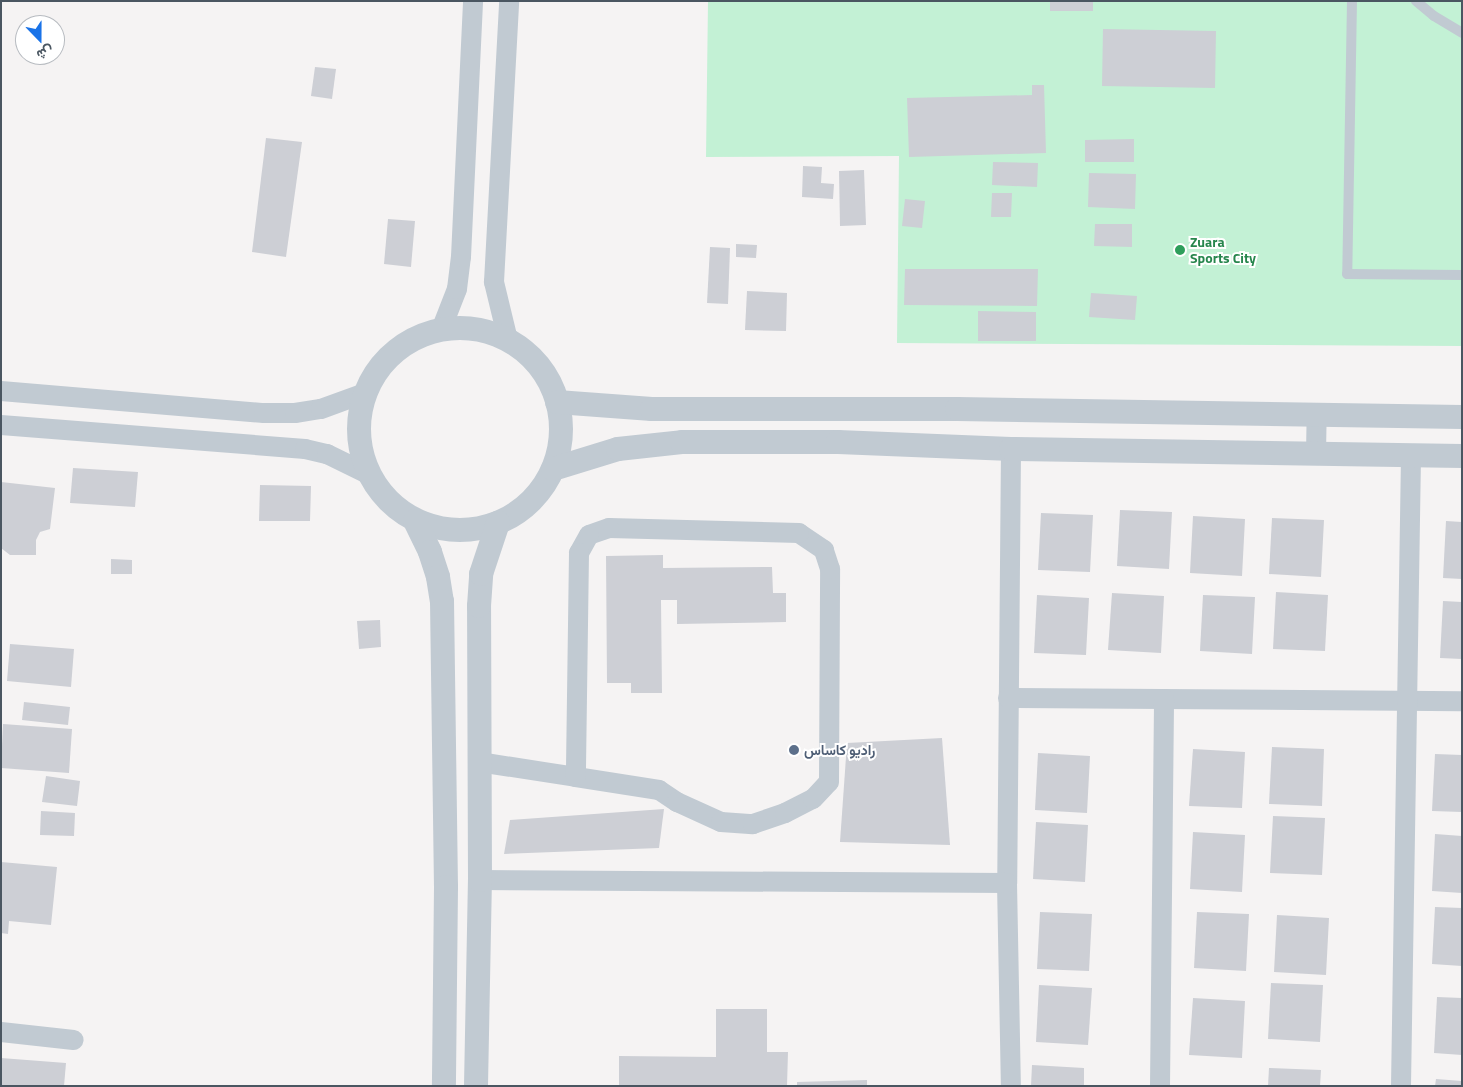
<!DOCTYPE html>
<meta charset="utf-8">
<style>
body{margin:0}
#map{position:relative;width:1463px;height:1087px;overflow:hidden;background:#f5f3f3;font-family:"Titillium Web",Vazirmatn,sans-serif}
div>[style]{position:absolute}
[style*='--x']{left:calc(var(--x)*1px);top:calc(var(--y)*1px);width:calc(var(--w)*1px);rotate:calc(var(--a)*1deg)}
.green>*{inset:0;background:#c3f1d5}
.building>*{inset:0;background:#cdcfd5}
.service>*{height:10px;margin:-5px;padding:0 5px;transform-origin:5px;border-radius:5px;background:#c1cad2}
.minor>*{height:20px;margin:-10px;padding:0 10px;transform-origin:10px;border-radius:10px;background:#c1cad2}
.tertiary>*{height:24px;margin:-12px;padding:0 12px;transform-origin:12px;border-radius:12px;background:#c1cad2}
.tertiary>.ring{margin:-12px;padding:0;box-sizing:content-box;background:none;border:24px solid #c1cad2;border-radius:50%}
.dots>*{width:14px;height:14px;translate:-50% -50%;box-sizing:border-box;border:2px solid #fff;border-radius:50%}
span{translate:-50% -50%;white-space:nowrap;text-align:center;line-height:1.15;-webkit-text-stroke:4px #fff;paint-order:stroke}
.leisure-label{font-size:14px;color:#27864d;font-weight:700}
.left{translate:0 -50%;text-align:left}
.service-label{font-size:14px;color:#4e5e75;font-weight:700}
.frame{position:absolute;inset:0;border:2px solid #4a5661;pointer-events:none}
.north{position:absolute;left:15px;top:15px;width:50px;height:50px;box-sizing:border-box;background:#fff;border:1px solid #b7bbc0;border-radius:50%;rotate:158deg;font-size:14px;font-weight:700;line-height:20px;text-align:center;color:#4a5661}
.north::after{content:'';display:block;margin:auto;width:18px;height:22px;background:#1a73e8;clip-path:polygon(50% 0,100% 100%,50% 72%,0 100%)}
</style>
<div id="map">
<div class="green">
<i style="clip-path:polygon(708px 1px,1462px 1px,1462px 346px,897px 343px,899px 156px,706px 157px)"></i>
</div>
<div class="building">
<i style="clip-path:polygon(1050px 1px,1093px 1px,1093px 11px,1050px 11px)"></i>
<i style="clip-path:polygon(1103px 29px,1216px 31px,1215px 88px,1102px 86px)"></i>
<i style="clip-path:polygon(315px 67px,336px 69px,332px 99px,311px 96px)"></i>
<i style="clip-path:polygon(1032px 85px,1044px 85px,1046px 153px,909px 157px,907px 98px,1032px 95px)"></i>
<i style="clip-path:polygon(266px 138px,302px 142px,286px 257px,252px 252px)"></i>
<i style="clip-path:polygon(1134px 139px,1134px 162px,1085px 162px,1085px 140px)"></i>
<i style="clip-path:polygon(993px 162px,1038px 163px,1037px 187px,992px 185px)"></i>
<i style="clip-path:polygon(803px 166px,822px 167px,821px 183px,834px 184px,833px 199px,802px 197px)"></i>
<i style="clip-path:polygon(864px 170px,866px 225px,840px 226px,839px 171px)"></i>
<i style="clip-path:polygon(1089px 173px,1136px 174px,1135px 209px,1088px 207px)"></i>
<i style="clip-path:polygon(992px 193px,1012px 193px,1011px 217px,991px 217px)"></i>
<i style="clip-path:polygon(905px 199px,925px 201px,922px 228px,902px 226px)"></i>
<i style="clip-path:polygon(388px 219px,415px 221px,411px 267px,384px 264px)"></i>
<i style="clip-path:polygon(1095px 224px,1132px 224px,1132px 247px,1094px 246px)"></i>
<i style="clip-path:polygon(736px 244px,757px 245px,756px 258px,736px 257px)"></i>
<i style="clip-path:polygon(710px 247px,730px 248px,728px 304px,707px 303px)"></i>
<i style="clip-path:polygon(905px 269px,1038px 269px,1037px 306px,904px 305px)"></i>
<i style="clip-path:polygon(747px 291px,787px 293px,786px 331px,745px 330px)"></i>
<i style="clip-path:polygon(1091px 293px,1137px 296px,1135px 320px,1089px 317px)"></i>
<i style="clip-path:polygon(978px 311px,1036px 312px,1036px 341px,978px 341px)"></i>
<i style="clip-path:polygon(73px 468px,138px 472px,135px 507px,70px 503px)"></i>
<i style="clip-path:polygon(1px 482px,55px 488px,50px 529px,40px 532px,36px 540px,36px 555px,10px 555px,1px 548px)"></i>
<i style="clip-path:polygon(260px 485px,311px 486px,310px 521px,259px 521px)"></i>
<i style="clip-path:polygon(1120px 510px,1172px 512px,1169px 569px,1117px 566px)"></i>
<i style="clip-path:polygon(1041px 513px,1093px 515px,1090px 572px,1038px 570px)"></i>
<i style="clip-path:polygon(1193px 516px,1245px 519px,1242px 576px,1190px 573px)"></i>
<i style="clip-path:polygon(1272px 518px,1324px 520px,1321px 577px,1269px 574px)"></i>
<i style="clip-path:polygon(1446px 521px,1462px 522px,1462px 579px,1443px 578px)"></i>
<i style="clip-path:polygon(663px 555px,663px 568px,772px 567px,773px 593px,786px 593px,786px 622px,677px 624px,677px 600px,661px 600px,662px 693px,631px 693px,631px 683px,607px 683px,606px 556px)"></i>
<i style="clip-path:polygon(111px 559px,132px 560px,132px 574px,111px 574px)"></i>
<i style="clip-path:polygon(1276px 592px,1328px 595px,1325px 651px,1273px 649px)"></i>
<i style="clip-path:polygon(1112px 593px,1164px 596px,1161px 653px,1108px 650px)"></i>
<i style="clip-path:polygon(1037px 595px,1089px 598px,1086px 655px,1034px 653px)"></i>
<i style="clip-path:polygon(1203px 595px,1255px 597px,1252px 654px,1200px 651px)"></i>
<i style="clip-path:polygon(1443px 601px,1462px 602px,1462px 659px,1440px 658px)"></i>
<i style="clip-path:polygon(380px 620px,381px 647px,359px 649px,357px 621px)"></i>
<i style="clip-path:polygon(10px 644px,74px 649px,71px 687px,7px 681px)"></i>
<i style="clip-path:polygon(24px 702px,70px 707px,68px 725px,22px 720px)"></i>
<i style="clip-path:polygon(3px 724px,72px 729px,69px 773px,1px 768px)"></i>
<i style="clip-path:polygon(942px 738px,950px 845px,840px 842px,847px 743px)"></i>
<i style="clip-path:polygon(1272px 747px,1324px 749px,1322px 806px,1269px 804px)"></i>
<i style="clip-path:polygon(1193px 749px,1245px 752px,1242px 808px,1189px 806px)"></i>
<i style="clip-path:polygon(1038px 753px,1090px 756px,1087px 813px,1035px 810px)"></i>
<i style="clip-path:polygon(1435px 754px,1462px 755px,1462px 812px,1432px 811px)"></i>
<i style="clip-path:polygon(46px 776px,80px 781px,77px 806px,42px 802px)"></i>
<i style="clip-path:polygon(664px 809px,659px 848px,504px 854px,510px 820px)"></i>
<i style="clip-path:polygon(41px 811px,75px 813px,74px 836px,40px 835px)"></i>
<i style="clip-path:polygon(1273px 816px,1325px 818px,1322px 875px,1270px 873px)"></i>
<i style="clip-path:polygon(1036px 822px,1088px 825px,1085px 882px,1033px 879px)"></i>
<i style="clip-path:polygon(1193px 832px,1245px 835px,1242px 892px,1190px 889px)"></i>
<i style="clip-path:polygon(1435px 834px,1462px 836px,1462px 893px,1432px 891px)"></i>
<i style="clip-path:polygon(1px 862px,57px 867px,51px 925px,9px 921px,8px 934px,1px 933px)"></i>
<i style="clip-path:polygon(1435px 907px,1462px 908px,1462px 966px,1432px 964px)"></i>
<i style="clip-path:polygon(1040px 912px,1092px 914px,1089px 971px,1037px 969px)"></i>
<i style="clip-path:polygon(1197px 912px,1249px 914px,1246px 971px,1194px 968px)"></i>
<i style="clip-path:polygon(1277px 915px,1329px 918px,1326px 975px,1274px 972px)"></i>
<i style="clip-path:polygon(1271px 983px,1323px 985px,1320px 1042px,1268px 1039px)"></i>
<i style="clip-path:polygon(1039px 985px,1092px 988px,1088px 1045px,1036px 1042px)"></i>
<i style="clip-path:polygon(1437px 997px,1462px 998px,1462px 1055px,1434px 1053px)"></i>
<i style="clip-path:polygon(1193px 998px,1245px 1001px,1242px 1058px,1189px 1055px)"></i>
<i style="clip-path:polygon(716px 1009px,767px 1009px,767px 1052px,788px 1052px,787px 1086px,619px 1086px,619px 1056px,716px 1057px)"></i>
<i style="clip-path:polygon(1px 1058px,66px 1063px,64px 1086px,1px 1086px)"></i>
<i style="clip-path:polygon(1032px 1065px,1084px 1068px,1084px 1086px,1031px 1086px)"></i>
<i style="clip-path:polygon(1269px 1068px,1321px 1070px,1320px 1086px,1268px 1086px)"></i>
<i style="clip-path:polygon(1436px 1079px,1462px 1081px,1462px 1086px,1435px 1086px)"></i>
<i style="clip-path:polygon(867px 1080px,867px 1086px,797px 1086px,797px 1082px)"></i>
</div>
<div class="service">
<i style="--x:1352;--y:1;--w:273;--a:91"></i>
<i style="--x:1347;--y:274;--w:115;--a:0.5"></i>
<i style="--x:1416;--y:1;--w:23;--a:40"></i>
<i style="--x:1434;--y:16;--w:33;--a:31"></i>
</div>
<div class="minor">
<i style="--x:441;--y:330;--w:44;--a:-68.7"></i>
<i style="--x:457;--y:289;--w:32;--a:-83"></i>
<i style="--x:461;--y:257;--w:256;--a:-87.3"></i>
<i style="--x:508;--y:340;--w:60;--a:-103.6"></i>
<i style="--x:494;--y:282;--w:281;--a:-86.9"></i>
<i style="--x:1;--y:391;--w:264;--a:4.8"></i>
<i style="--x:264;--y:413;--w:31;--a:0"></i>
<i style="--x:295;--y:413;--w:26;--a:-9"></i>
<i style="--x:321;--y:409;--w:47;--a:-20"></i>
<i style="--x:1;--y:425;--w:305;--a:4.5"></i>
<i style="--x:305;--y:449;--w:23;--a:13"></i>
<i style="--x:327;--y:454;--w:46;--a:26"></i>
<i style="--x:1011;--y:449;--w:434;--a:90.5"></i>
<i style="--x:1007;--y:883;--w:203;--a:88.9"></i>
<i style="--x:1316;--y:454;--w:39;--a:-89"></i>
<i style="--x:1008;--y:698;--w:454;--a:0.4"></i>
<i style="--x:479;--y:762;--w:98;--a:8.8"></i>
<i style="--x:576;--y:777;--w:84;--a:8.9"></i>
<i style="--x:659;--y:790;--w:22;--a:34"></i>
<i style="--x:677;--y:802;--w:48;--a:24.4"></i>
<i style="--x:721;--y:822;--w:32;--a:4"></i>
<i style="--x:753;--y:824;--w:34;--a:-19"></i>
<i style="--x:785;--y:813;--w:31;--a:-27"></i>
<i style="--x:813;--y:799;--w:23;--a:-47"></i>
<i style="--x:829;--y:782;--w:213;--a:-89.7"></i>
<i style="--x:830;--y:569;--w:20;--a:-108"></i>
<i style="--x:824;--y:550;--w:30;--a:-146"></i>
<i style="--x:799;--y:533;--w:190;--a:-178.5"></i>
<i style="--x:609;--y:528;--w:21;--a:161"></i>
<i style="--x:589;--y:535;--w:21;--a:119"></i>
<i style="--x:579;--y:553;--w:224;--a:90.8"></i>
<i style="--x:480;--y:880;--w:527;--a:0.33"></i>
<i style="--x:1;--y:1032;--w:73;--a:6.3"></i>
<i style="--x:1160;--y:1086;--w:387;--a:-89.4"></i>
<i style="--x:1401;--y:1086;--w:631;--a:-89.09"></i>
</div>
<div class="tertiary">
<i class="ring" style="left:359px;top:328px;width:178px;height:178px"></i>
<i style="--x:557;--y:402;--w:95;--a:4.2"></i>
<i style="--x:652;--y:409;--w:305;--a:0"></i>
<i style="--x:957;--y:409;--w:505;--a:0.91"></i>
<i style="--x:553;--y:469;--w:68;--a:-17.1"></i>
<i style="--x:618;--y:449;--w:64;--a:-6.2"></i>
<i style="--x:682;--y:442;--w:156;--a:0"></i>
<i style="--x:838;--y:442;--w:173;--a:2.3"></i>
<i style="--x:1011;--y:449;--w:451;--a:0.9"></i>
<i style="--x:415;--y:521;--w:34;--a:64"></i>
<i style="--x:430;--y:552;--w:26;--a:72"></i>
<i style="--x:438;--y:577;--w:24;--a:81"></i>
<i style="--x:442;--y:601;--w:286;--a:89.2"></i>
<i style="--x:446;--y:887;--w:199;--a:90.6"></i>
<i style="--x:476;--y:1086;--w:206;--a:-88.9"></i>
<i style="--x:480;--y:880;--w:274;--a:-90.2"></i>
<i style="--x:479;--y:606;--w:32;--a:-86"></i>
<i style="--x:481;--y:574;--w:54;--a:-71.6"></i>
</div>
<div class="dots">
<i style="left:1180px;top:250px;background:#2e9e5b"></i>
<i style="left:794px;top:750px;background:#5c6f8a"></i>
</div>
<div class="leisure-label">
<span class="left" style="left:1190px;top:250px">Zuara<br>Sports City</span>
</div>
<div class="service-label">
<span class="left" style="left:804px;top:750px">راديو كاساس</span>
</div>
<div class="frame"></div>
<div class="north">ش</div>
</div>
